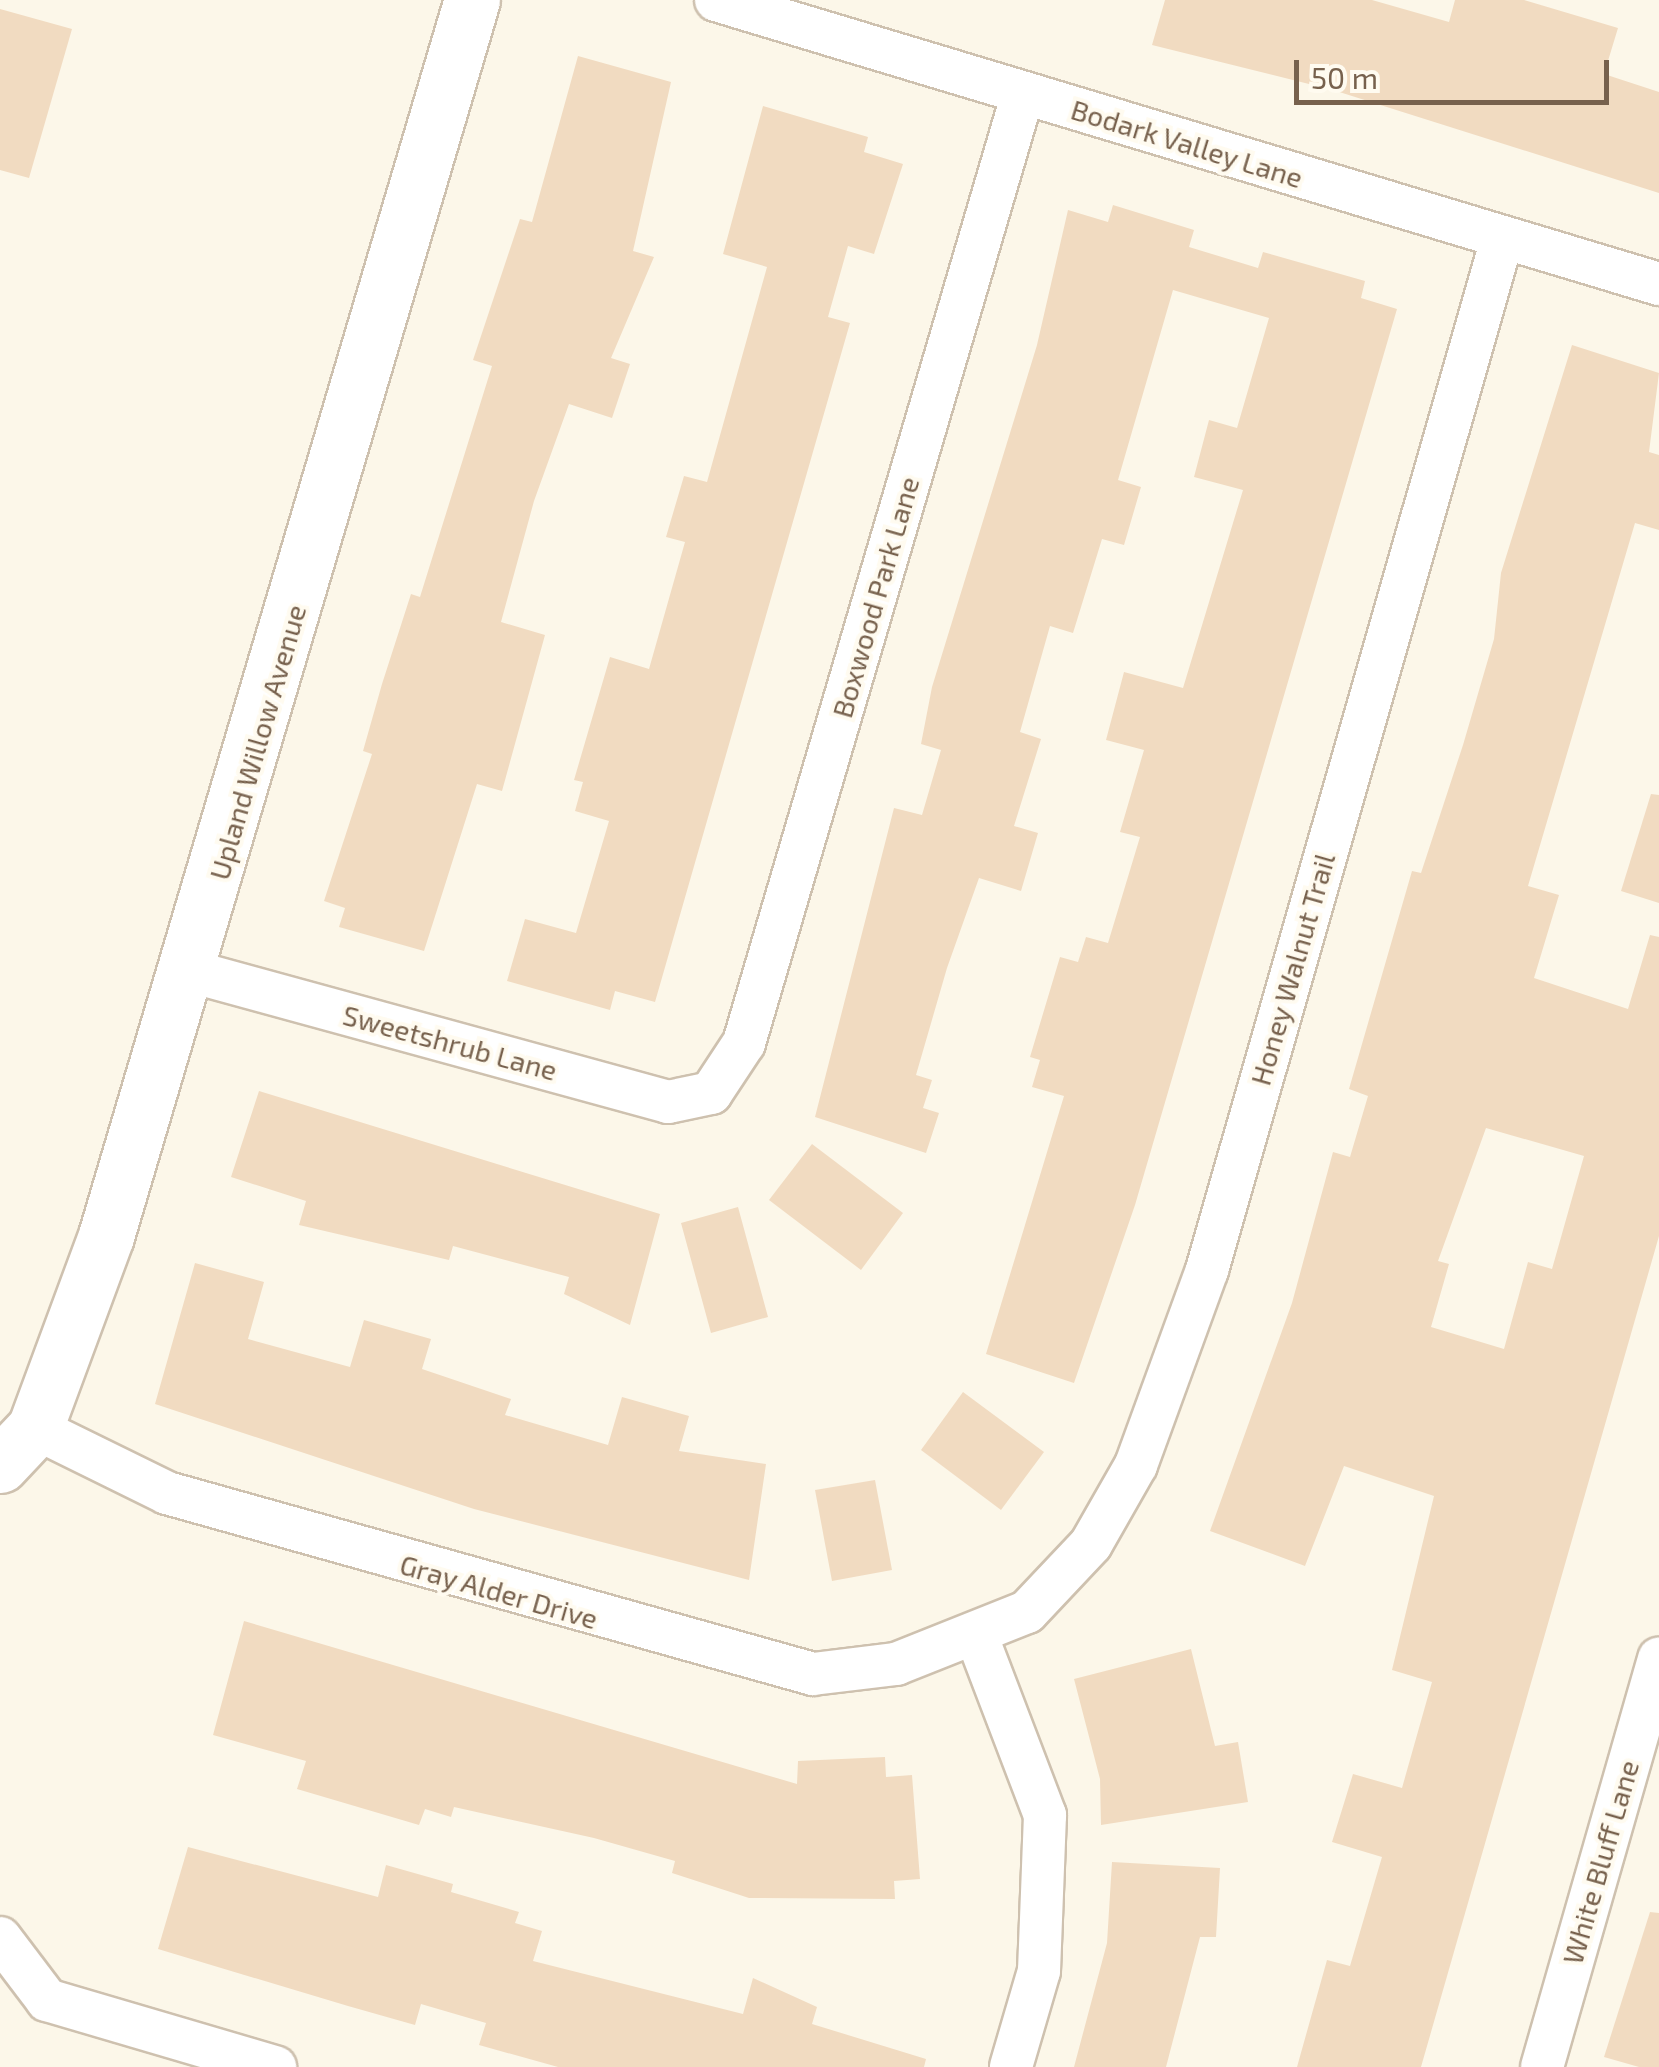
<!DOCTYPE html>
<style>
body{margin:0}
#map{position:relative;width:1659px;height:2067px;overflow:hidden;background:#fcf7e9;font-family:"Exo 2",sans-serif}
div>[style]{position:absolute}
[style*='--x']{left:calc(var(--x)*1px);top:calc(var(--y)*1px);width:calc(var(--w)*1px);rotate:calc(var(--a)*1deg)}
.building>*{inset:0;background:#f1dbc1}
.roads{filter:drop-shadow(2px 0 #cec1af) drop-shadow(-2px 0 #cec1af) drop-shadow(0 2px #cec1af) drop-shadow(0 -2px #cec1af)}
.street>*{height:42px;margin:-21px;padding:0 21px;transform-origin:21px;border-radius:21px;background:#fff}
.secondary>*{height:55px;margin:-27.5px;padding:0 27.5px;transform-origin:27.5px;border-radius:27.5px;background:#fff}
span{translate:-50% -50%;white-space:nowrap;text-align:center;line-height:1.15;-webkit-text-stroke:8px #fffbf0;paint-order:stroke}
.street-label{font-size:28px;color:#77614d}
.scale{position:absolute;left:1294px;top:60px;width:315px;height:45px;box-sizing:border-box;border:5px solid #77614d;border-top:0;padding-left:12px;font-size:30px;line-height:35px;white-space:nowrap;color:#77614d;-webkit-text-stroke:8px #fffbf0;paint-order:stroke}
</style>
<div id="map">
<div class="building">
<i style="clip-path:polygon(1165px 0,1372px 0,1449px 22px,1455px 0,1524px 0,1618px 28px,1604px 74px,1659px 92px,1659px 193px,1333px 90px,1152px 45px)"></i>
<i style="clip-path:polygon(0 9px,72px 29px,29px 178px,0 170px)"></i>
<i style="clip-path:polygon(578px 56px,671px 82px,633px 251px,654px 257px,611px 358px,630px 364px,612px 418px,569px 404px,534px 501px,501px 622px,545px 635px,502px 791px,477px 784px,424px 951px,339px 927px,345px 908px,324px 901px,372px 754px,363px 751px,382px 684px,411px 594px,420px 597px,492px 366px,473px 360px,520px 219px,532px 222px)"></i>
<i style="clip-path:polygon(763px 106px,868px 137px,864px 152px,903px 164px,874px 254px,848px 246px,828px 317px,850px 323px,655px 1002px,615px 991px,610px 1010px,507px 981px,525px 919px,576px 933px,609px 821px,575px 811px,583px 782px,574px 780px,610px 657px,649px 669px,685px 542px,666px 537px,684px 476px,707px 482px,767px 267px,723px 254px)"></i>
<i style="clip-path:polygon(1113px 205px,1194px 230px,1189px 247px,1258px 268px,1263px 252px,1365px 281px,1361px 298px,1397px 309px,1135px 1205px,1074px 1383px,986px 1354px,1064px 1096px,1032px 1087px,1040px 1060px,1030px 1057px,1060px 957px,1078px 962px,1086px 937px,1108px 943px,1140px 837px,1120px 832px,1144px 750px,1106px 740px,1124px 672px,1183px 688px,1243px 490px,1194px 477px,1209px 420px,1237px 428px,1269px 318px,1173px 290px,1118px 480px,1141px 487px,1124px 545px,1102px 539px,1073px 633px,1050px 626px,1020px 732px,1041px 739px,1014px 826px,1038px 833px,1021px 891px,979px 878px,947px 968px,916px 1075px,932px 1080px,923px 1108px,939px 1113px,926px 1153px,815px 1117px,894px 808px,922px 815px,941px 750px,921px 744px,932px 687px,1037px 345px,1068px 210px,1108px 222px)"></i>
<i style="clip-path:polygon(evenodd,1572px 345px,1659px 373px,1649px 452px,1659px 455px,1659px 530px,1635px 523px,1528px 886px,1559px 895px,1534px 978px,1628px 1009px,1650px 935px,1659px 937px,1659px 1236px,1421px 2067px,1297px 2067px,1327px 1960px,1350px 1966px,1382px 1857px,1332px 1842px,1353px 1774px,1402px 1788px,1432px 1682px,1392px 1670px,1434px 1496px,1344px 1466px,1305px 1566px,1210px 1531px,1292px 1303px,1333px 1152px,1350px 1157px,1368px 1096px,1349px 1089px,1412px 871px,1421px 873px,1463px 745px,1494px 639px,1501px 573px,1572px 345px,1486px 1128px,1584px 1156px,1552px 1269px,1528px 1262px,1504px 1349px,1431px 1327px,1449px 1264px,1438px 1261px,1486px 1128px)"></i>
<i style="clip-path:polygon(1651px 794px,1659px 795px,1659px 903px,1621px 891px)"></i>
<i style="clip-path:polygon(259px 1091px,660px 1214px,630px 1325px,564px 1294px,569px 1277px,453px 1246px,449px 1260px,299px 1225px,306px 1201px,231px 1177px)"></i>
<i style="clip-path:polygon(812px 1144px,903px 1213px,861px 1270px,769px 1200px)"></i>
<i style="clip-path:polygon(738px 1207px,768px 1317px,711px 1333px,681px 1223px)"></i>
<i style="clip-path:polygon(195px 1263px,264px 1282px,248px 1339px,350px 1367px,364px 1320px,431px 1339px,422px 1369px,511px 1399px,505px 1415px,608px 1445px,622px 1397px,689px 1416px,679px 1451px,766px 1464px,749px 1580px,474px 1509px,155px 1404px)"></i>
<i style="clip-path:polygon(963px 1392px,1044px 1452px,1001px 1510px,921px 1450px)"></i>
<i style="clip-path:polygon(875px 1480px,892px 1570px,832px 1581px,815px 1490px)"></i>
<i style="clip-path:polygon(244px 1621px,797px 1784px,798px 1761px,885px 1757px,886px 1777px,912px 1775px,920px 1879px,894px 1881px,895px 1899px,749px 1898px,672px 1873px,675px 1861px,594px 1838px,454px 1807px,451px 1817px,425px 1809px,419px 1825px,297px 1789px,306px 1761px,213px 1735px)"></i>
<i style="clip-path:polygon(1191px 1649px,1215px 1746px,1238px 1742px,1248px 1802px,1101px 1825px,1100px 1779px,1074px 1679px)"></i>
<i style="clip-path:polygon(188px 1847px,378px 1897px,386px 1865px,453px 1884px,451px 1892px,519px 1912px,515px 1923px,542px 1931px,533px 1961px,743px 2014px,753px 1978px,817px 2007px,812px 2024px,926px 2059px,924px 2067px,558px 2067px,479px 2045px,486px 2023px,421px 2004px,415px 2025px,348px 2006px,158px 1949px)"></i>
<i style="clip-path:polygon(1112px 1862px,1220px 1868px,1216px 1937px,1200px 1937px,1166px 2067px,1074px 2067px,1107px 1943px)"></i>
<i style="clip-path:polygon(1650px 1912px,1659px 1913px,1659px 2067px,1639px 2067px,1604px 2057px)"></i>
</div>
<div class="roads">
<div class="street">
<i style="--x:716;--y:0;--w:985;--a:16.76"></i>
<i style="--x:190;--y:971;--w:496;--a:15.3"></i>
<i style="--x:668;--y:1102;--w:44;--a:-11.8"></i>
<i style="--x:711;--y:1093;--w:60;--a:-56.6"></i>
<i style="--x:744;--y:1043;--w:990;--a:-73.63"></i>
<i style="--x:35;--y:1428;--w:147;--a:26.2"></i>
<i style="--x:167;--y:1493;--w:671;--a:15.65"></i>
<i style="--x:813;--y:1674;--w:84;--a:-6.9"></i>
<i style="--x:896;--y:1664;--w:141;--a:-21.7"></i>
<i style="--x:1027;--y:1612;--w:93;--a:-46.7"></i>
<i style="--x:1091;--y:1544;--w:91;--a:-60.3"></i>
<i style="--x:1136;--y:1465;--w:208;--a:-70"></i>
<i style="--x:1207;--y:1270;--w:1072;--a:-74.03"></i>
<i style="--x:977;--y:1637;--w:191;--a:69.1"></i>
<i style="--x:1045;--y:1815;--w:156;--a:92.2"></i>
<i style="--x:1039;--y:1971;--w:100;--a:106.3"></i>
<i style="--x:0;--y:1938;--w:78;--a:52.8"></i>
<i style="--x:47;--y:2000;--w:238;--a:16.4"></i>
<i style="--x:1542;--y:2067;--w:425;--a:-74"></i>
</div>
<div class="secondary">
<i style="--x:0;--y:1465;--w:51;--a:-46.6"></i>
<i style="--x:35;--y:1428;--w:205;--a:-69.7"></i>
<i style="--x:106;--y:1236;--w:1289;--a:-73.51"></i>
</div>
</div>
<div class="street-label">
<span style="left:1187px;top:143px;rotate:17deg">Bodark Valley Lane</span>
<span style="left:875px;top:597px;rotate:-74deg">Boxwood Park Lane</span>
<span style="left:257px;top:742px;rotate:-74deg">Upland Willow Avenue</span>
<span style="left:1292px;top:969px;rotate:-74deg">Honey Walnut Trail</span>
<span style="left:450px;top:1042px;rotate:15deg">Sweetshrub Lane</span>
<span style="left:499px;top:1591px;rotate:16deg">Gray Alder Drive</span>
<span style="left:1600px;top:1862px;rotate:-74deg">White Bluff Lane</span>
</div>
<div class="scale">50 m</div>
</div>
